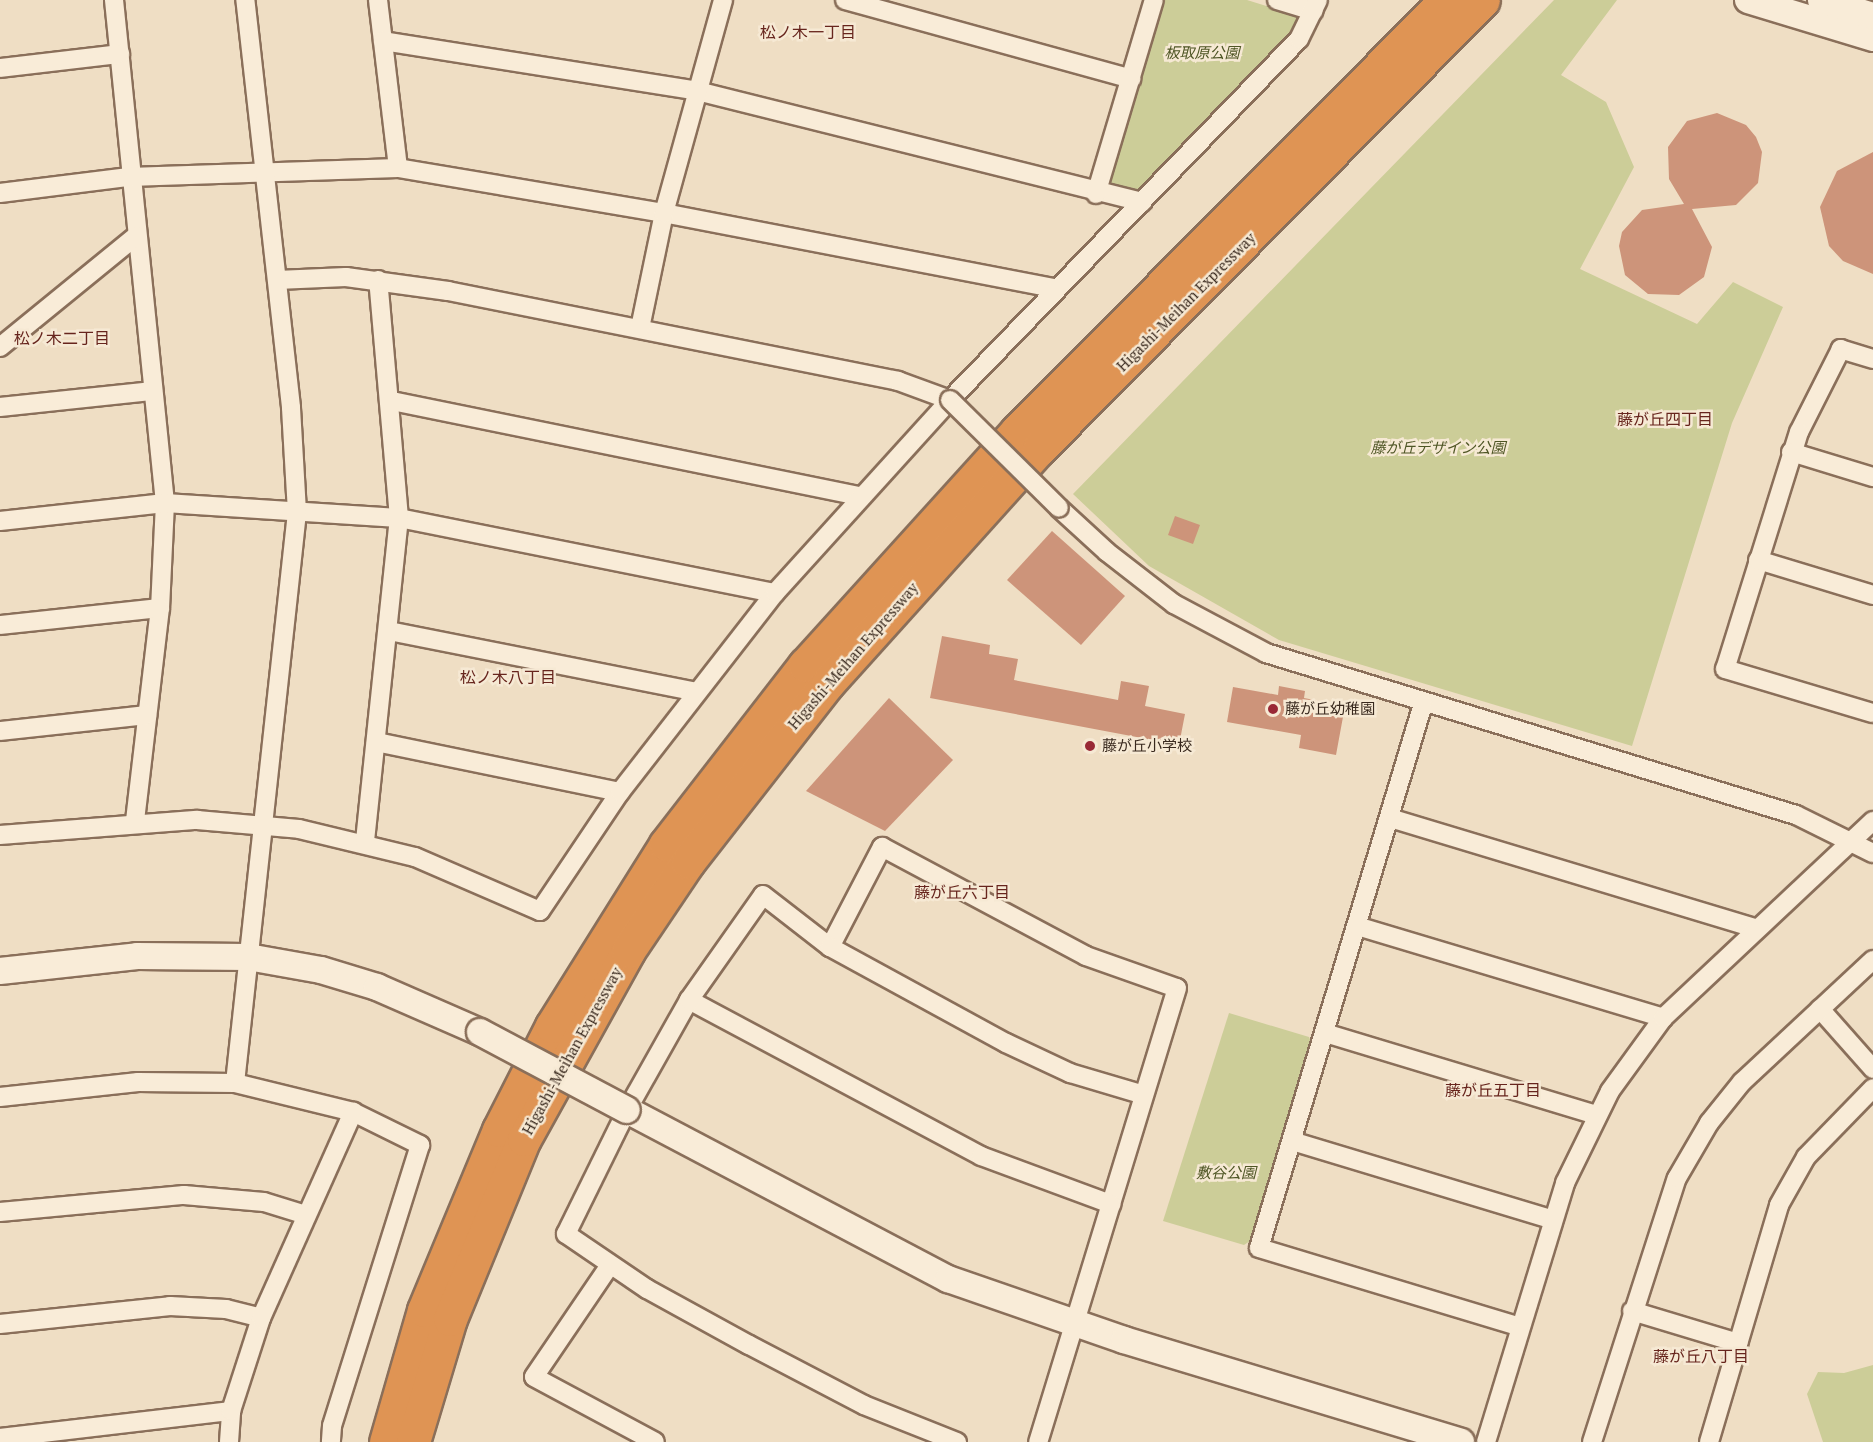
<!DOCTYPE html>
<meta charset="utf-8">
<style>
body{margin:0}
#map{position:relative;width:1873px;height:1442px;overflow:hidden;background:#efdec4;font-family:"PT Serif","Noto Sans JP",serif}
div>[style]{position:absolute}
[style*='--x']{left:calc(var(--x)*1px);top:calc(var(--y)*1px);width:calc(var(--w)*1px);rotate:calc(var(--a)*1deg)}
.green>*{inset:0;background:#cccd98}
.building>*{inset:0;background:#cd947a}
.roads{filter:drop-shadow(2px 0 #8a6f5a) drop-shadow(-2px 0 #8a6f5a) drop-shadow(0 2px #8a6f5a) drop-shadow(0 -2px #8a6f5a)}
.street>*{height:18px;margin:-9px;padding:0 9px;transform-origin:9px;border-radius:9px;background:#f9ecd8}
.secondary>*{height:26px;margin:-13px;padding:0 13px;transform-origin:13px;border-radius:13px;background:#f9ecd8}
.highway>*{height:33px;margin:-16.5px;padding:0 16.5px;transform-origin:16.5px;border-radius:16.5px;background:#df9454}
.bridges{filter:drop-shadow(2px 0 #8a6f5a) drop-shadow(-2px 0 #8a6f5a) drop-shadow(0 2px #8a6f5a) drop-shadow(0 -2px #8a6f5a)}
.street-bridge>*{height:18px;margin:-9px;padding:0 9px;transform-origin:9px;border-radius:9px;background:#f9ecd8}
.secondary-bridge>*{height:26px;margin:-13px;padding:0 13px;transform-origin:13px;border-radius:13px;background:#f9ecd8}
.dots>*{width:16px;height:16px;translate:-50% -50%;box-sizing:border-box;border:3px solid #f6e9d4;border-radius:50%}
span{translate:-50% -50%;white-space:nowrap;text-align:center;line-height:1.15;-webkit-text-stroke:5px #f6e9d4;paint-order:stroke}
.park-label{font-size:15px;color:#4f5625;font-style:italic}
.street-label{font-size:15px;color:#39291e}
.poi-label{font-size:15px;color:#39291e}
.left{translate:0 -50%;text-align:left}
.neighbourhood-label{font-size:16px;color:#67251d}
</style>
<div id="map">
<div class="green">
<i style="clip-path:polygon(1163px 0,1247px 0,1298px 16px,1298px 27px,1142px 192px,1113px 187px,1108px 182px)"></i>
<i style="clip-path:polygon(1554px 0,1617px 0,1561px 75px,1606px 102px,1634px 167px,1580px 269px,1697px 324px,1733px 282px,1783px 307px,1732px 423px,1632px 746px,1279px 640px,1149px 566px,1073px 494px)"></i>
<i style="clip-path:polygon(1229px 1013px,1309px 1037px,1311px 1042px,1253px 1239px,1244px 1245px,1163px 1221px)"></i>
<i style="clip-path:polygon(1873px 1365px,1873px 1442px,1823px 1442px,1807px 1394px,1818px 1372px,1844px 1373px)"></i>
</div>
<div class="building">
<i style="clip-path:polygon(1717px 113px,1746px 125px,1756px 137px,1762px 152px,1758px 183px,1736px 205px,1692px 209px,1712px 247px,1704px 277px,1679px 295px,1648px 294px,1625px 275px,1619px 246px,1622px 232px,1642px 210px,1684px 204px,1669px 179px,1668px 147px,1687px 121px)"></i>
<i style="clip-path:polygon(1873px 152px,1873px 274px,1843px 261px,1829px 246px,1820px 207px,1837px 171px)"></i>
<i style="clip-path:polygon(1175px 516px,1200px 525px,1193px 544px,1168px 535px)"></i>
<i style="clip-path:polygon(1052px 531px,1125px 596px,1081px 645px,1007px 580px)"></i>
<i style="clip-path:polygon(942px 636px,990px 645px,989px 654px,1018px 659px,1014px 680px,1118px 700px,1121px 681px,1149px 686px,1145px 706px,1185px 714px,1179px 745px,930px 698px)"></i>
<i style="clip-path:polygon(1279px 686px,1305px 691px,1304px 698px,1345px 706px,1336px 755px,1299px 748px,1301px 735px,1227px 722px,1233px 687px,1278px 695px)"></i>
<i style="clip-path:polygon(889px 698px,953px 760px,885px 831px,806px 791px)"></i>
</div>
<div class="roads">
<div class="street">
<i style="--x:114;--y:0;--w:506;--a:84.21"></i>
<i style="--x:165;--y:503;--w:105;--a:92.7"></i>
<i style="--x:160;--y:608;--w:215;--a:96.7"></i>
<i style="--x:378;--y:0;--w:169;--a:83.2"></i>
<i style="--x:845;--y:0;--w:297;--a:15.4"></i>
<i style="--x:1277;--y:0;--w:38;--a:17"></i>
<i style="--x:383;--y:41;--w:318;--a:9"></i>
<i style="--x:697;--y:91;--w:459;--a:14"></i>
<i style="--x:0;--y:68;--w:121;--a:-6.7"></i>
<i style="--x:0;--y:193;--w:130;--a:-7.1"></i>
<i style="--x:129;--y:177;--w:269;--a:-1.9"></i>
<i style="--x:398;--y:168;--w:270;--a:9.6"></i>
<i style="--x:664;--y:213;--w:400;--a:10.9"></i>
<i style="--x:1096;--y:194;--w:202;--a:-73.4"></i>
<i style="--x:277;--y:280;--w:69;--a:-2.5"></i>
<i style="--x:346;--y:277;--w:103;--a:7.8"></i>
<i style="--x:448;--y:291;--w:459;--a:11.3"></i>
<i style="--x:898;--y:381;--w:55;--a:20.1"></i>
<i style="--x:640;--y:328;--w:117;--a:-78.2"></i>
<i style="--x:664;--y:213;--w:221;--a:-74.5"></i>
<i style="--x:0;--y:347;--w:176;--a:-39.2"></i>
<i style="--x:1873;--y:359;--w:34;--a:-163"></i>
<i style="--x:1841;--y:349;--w:93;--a:116.8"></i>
<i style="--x:1799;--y:432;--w:248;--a:107.3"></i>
<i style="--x:1725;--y:669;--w:154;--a:16.6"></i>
<i style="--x:392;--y:401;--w:479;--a:11.5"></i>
<i style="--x:0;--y:407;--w:154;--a:-6"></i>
<i style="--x:1791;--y:452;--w:86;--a:17"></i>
<i style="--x:1059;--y:508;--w:65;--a:42.5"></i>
<i style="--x:1107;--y:552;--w:85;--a:37.8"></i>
<i style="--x:1174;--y:604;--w:104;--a:28"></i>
<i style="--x:1266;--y:653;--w:554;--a:17"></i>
<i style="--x:1796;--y:815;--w:86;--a:26.3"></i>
<i style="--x:0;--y:521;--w:166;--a:-6.2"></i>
<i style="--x:165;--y:503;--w:234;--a:3.7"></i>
<i style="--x:399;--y:518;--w:383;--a:11.3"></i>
<i style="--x:1758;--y:560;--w:120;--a:16.9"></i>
<i style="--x:0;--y:625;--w:161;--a:-6.1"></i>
<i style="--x:389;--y:631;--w:313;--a:11.2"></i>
<i style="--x:1423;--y:704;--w:568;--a:106.78"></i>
<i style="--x:1259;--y:1248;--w:273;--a:16.8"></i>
<i style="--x:0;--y:731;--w:148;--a:-6.2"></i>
<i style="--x:376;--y:742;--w:249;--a:11.6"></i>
<i style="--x:1390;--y:818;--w:383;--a:16.8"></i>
<i style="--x:0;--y:835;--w:198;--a:-4.4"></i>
<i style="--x:197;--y:820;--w:102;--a:5"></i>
<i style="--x:299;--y:829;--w:119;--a:13.6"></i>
<i style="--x:415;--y:857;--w:136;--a:23.4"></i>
<i style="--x:540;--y:911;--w:143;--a:-56.1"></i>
<i style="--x:620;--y:792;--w:252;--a:-52.1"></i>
<i style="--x:775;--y:593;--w:261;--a:-47.8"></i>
<i style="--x:950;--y:400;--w:502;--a:-45.97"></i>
<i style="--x:1299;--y:39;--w:43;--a:-64"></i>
<i style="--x:365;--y:841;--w:325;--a:-84"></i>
<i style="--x:399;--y:518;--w:239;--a:-95"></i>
<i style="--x:1357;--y:926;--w:320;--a:16.7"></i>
<i style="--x:830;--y:947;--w:113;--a:-62.5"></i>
<i style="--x:882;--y:847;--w:231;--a:28.1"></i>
<i style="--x:1086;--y:956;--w:96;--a:19.4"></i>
<i style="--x:1177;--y:988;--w:475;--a:107"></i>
<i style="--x:689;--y:1000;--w:331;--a:28.1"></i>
<i style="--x:981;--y:1156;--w:139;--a:20.3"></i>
<i style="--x:1820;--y:1009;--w:80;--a:48.5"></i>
<i style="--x:1325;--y:1033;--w:283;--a:16.8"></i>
<i style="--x:235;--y:1083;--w:574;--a:-83.8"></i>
<i style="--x:297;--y:512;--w:105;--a:-93.3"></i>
<i style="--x:291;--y:407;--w:410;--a:-96.4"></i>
<i style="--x:0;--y:1097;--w:139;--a:-6.2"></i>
<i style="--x:138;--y:1082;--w:97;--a:0.6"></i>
<i style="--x:235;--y:1083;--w:122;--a:13.8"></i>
<i style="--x:353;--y:1112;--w:75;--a:26.2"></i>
<i style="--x:420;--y:1145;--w:294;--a:107.4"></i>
<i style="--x:332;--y:1426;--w:16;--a:94"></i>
<i style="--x:1292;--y:1141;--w:273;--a:16.8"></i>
<i style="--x:0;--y:1212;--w:185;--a:-5.3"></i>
<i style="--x:184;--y:1195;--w:80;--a:5"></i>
<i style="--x:264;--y:1202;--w:44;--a:17.2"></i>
<i style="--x:610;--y:1265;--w:135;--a:124.2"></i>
<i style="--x:534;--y:1377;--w:137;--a:28.2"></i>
<i style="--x:1632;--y:1311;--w:111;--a:16.8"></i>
<i style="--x:0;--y:1324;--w:171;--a:-6"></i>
<i style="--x:170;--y:1306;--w:56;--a:3.1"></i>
<i style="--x:226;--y:1309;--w:36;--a:14"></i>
<i style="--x:0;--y:1438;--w:233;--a:-6.7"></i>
<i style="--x:229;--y:1442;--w:31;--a:-86"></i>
<i style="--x:231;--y:1411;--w:98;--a:-72.1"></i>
<i style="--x:261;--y:1318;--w:226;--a:-65.9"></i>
<i style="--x:957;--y:1442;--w:100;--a:-158.3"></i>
<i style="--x:864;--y:1405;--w:130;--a:-152.4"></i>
<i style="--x:749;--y:1345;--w:116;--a:-151.2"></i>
<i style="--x:647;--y:1289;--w:98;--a:-145.8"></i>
<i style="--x:566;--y:1234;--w:138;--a:-63.8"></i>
<i style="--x:627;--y:1110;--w:126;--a:-60.6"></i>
<i style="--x:689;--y:1000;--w:128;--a:-54.8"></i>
<i style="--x:763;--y:895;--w:85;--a:37.8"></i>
<i style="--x:830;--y:947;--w:200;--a:28.6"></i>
<i style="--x:1006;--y:1043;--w:71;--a:25.1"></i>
<i style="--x:1070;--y:1073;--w:77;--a:16.6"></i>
<i style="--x:1486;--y:1442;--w:271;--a:-73"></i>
<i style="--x:1565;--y:1183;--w:102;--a:-63.9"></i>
<i style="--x:1610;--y:1091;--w:90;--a:-54"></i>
<i style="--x:1663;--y:1018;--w:288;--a:-43.2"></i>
<i style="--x:1592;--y:1442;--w:277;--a:-72.2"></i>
<i style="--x:1677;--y:1178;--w:64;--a:-59.8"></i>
<i style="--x:1709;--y:1123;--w:53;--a:-51.2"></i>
<i style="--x:1742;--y:1082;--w:179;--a:-43"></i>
<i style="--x:1709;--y:1442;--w:247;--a:-73.5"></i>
<i style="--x:1779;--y:1205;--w:55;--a:-60.6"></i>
<i style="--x:1806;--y:1157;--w:96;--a:-45.8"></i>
</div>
<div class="secondary">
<i style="--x:1748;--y:0;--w:131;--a:16.9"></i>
<i style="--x:1821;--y:0;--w:54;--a:17.1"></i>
<i style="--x:0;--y:971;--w:138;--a:-6.2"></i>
<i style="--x:137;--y:956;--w:111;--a:0.5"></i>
<i style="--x:248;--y:957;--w:74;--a:10.1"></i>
<i style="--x:321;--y:970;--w:59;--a:16.9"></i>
<i style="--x:377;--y:987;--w:112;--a:23.6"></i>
<i style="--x:627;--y:1110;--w:363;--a:27.8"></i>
<i style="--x:948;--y:1279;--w:186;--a:19.1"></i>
<i style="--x:1124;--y:1340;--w:352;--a:16.8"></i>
</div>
<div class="highway">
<i style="--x:386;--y:1442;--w:137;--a:-73.9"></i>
<i style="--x:424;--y:1310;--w:195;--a:-67.4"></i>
<i style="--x:499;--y:1130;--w:117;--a:-63"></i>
<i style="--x:552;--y:1026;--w:215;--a:-57.9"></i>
<i style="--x:666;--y:844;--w:227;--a:-52.2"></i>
<i style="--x:805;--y:665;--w:316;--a:-47.8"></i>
<i style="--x:1017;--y:431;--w:608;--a:-45.13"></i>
<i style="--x:413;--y:1442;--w:128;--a:-73.3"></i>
<i style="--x:450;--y:1319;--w:195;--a:-67.7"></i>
<i style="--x:524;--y:1139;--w:215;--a:-61"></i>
<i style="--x:628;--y:951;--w:107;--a:-56"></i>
<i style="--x:688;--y:862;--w:227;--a:-52"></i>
<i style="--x:828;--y:683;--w:315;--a:-48"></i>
<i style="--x:1039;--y:449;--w:631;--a:-45.32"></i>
</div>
</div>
<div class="bridges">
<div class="street-bridge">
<i style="--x:950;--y:400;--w:153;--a:44.7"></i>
</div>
<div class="secondary-bridge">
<i style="--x:480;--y:1032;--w:166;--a:28"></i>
</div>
</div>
<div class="dots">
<i style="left:1273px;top:709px;background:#992936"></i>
<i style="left:1090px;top:746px;background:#992936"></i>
</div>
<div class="park-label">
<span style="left:1202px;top:53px">板取原公園</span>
<span style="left:1438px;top:448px">藤が丘デザイン公園</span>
<span style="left:1226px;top:1173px">敷谷公園</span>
</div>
<div class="street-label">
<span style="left:1186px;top:302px;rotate:-45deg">Higashi-Meihan Expressway</span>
<span style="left:853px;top:656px;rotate:-49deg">Higashi-Meihan Expressway</span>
<span style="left:572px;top:1051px;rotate:-61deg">Higashi-Meihan Expressway</span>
</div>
<div class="poi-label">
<span class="left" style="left:1285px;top:709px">藤が丘幼稚園</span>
<span class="left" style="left:1102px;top:746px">藤が丘小学校</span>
</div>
<div class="neighbourhood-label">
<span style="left:808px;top:32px">松ノ木一丁目</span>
<span style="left:62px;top:338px">松ノ木二丁目</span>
<span style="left:1665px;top:419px">藤が丘四丁目</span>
<span style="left:508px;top:677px">松ノ木八丁目</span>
<span style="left:962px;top:892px">藤が丘六丁目</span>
<span style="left:1493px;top:1090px">藤が丘五丁目</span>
<span style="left:1701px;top:1356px">藤が丘八丁目</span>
</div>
</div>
